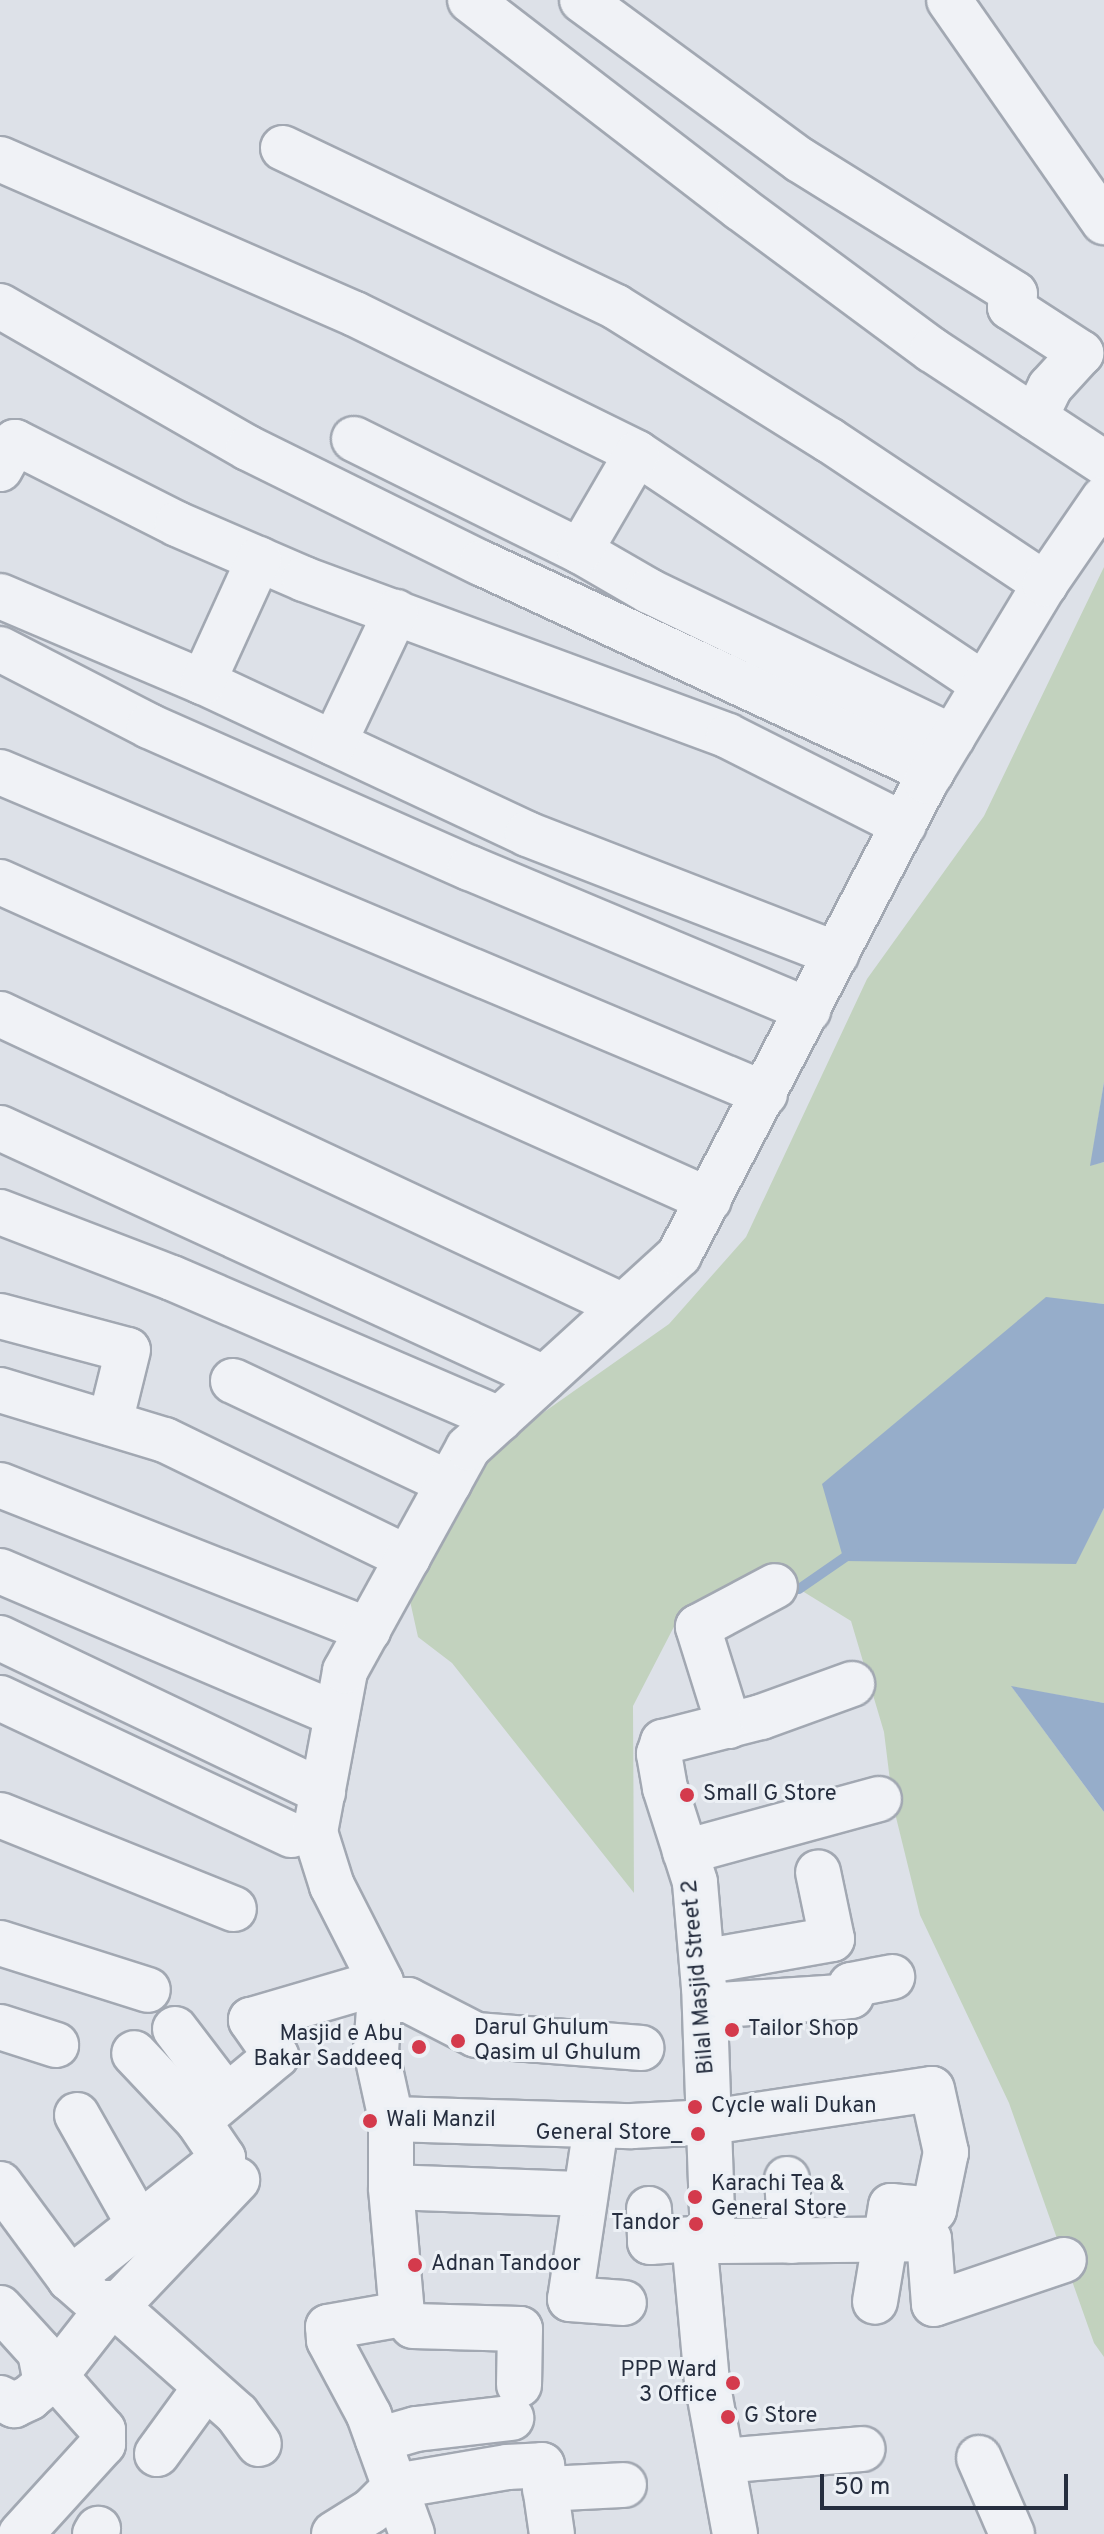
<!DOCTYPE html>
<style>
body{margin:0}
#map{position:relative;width:1104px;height:2534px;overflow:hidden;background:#dde1e8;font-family:Overpass,sans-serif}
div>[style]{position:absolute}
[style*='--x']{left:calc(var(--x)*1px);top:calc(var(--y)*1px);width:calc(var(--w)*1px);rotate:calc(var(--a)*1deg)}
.green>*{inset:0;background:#c2d2be}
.water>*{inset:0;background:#96adca}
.stream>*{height:10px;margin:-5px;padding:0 5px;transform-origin:5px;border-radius:5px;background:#96adca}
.roads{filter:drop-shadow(2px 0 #a2a8b2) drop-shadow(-2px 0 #a2a8b2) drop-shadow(0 2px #a2a8b2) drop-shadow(0 -2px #a2a8b2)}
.minor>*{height:44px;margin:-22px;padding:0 22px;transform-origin:22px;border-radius:22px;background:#f0f2f6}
.dots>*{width:22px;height:22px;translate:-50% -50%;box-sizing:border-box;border:4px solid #ecf0f5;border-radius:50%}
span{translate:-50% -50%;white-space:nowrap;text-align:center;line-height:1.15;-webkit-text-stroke:6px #ecf0f5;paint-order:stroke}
.poi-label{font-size:22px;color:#262e3f}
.left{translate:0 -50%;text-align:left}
.right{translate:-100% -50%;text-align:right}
.street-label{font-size:22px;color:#262e3f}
.scale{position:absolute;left:820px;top:2474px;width:248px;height:36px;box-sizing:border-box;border:4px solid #262e3f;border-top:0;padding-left:10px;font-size:24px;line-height:28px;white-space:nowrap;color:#262e3f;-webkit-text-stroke:6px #ecf0f5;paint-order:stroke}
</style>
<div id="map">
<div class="green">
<i style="clip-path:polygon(1104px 567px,1104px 1082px,1091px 1165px,1104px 1162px,1104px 1304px,1046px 1298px,1075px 1563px,1104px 1508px,1104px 1703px,1012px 1687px,1104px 1812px,1104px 2357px,1094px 2343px,1009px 2103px,920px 1915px,893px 1805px,884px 1732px,851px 1621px,799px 1589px,761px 1578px,680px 1615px,633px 1706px,634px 1893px,452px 1663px,418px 1637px,408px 1592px,493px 1448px,669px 1324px,746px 1237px,867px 979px,984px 816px)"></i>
</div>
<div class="water">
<i style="clip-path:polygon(1104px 1082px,1104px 1162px,1090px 1166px)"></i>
<i style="clip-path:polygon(1046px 1297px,1104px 1304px,1104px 1508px,1076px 1564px,844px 1561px,822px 1484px)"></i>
<i style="clip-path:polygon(1011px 1686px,1104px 1703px,1104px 1812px)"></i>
</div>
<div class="stream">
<i style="--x:799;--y:1589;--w:67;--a:-34.6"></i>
</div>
<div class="roads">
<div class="minor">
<i style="--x:470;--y:0;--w:341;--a:37.6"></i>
<i style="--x:740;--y:208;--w:239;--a:36.5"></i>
<i style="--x:932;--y:350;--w:206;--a:33.3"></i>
<i style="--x:582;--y:0;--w:270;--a:36.3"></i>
<i style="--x:800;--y:160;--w:253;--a:31.9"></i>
<i style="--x:1015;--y:294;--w:14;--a:111"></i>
<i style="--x:1010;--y:307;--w:85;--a:32.9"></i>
<i style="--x:1081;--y:353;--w:46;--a:132.4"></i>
<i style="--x:1050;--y:387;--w:34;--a:116"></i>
<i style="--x:949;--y:0;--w:271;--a:55.1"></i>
<i style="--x:283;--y:148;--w:369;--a:25.5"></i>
<i style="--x:616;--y:307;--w:251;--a:32"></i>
<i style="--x:829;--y:440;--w:260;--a:33.7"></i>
<i style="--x:0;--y:159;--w:387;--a:23.6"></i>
<i style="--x:355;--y:314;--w:314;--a:26.2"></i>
<i style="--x:637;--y:453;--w:417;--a:33.7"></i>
<i style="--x:0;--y:306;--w:286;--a:29.8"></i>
<i style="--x:248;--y:448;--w:260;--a:26.3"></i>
<i style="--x:481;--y:563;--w:497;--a:24.9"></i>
<i style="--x:354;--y:439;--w:252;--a:26.4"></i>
<i style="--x:580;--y:551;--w:80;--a:30.1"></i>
<i style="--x:649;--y:591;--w:337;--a:25.7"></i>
<i style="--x:0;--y:469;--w:31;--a:-61"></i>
<i style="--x:15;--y:442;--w:182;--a:26.8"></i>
<i style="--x:177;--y:524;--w:138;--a:23.4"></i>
<i style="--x:304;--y:579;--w:452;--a:20.3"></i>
<i style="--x:728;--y:736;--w:197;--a:26.8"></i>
<i style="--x:580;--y:551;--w:113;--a:-59.8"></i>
<i style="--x:0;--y:596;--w:220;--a:23"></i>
<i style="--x:203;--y:682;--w:358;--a:25.1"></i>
<i style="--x:527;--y:834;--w:332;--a:21.2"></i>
<i style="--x:0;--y:649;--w:168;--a:27.3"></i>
<i style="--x:149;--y:726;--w:351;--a:23.9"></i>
<i style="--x:470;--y:868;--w:367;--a:22.8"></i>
<i style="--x:203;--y:682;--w:135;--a:-65.5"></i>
<i style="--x:334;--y:743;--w:145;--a:-64.7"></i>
<i style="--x:0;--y:772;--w:830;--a:22.83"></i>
<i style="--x:0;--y:882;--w:777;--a:24.16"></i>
<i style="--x:0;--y:1014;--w:688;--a:25.11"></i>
<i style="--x:0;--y:1128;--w:599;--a:24.68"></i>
<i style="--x:0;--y:1212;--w:184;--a:21"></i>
<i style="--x:172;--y:1278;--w:357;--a:23.3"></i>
<i style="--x:0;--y:1316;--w:132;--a:14.9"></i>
<i style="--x:128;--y:1350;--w:75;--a:103.9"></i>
<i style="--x:233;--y:1381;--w:239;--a:25.3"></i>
<i style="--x:0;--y:1390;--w:172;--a:16.9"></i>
<i style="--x:165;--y:1440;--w:270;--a:25.9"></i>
<i style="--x:0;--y:1485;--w:396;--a:21.5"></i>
<i style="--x:0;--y:1571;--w:366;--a:23.1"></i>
<i style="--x:0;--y:1638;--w:358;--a:25.5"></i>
<i style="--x:0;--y:1698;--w:322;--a:25.2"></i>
<i style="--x:729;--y:1726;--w:104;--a:-107.4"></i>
<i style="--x:698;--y:1627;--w:87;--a:-28"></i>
<i style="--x:0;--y:1815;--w:252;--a:21.9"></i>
<i style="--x:685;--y:1852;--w:201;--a:-15.3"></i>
<i style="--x:0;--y:1943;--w:155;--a:17.6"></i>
<i style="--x:702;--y:1962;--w:132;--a:-10"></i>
<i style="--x:832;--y:1939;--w:68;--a:-101.8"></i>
<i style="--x:380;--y:2000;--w:28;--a:0"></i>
<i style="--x:408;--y:2000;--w:76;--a:27.2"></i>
<i style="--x:476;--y:2035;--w:166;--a:4.5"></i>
<i style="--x:705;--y:2006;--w:136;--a:-3.8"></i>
<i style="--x:841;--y:1997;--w:10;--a:-6"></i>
<i style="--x:851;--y:1996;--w:11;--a:-90"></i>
<i style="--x:851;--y:1985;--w:42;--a:-11"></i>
<i style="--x:0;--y:2027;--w:59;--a:17.8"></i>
<i style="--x:175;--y:2029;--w:84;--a:52.7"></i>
<i style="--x:77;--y:2115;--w:124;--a:60.5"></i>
<i style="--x:391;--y:2119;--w:241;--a:1.7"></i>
<i style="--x:632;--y:2126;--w:78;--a:-2.9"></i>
<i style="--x:710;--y:2122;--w:224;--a:-8.5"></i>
<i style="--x:932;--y:2089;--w:65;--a:77.5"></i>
<i style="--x:946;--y:2152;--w:59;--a:101.7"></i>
<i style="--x:934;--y:2210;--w:43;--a:-174.7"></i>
<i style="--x:891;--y:2206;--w:97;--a:99.5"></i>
<i style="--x:198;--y:2121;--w:102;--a:-39.8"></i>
<i style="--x:276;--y:2056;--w:44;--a:-124.8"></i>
<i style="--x:251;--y:2020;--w:135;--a:-16.3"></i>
<i style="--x:596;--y:2126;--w:175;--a:98.5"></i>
<i style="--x:570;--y:2299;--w:54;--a:4.2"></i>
<i style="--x:787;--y:2179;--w:62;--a:86.3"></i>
<i style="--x:0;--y:2184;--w:118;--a:53.6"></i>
<i style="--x:70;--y:2279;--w:37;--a:41"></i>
<i style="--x:98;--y:2303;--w:22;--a:0"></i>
<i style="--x:120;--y:2303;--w:170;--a:-46.4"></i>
<i style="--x:391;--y:2187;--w:193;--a:2.1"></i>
<i style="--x:649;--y:2209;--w:33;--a:88"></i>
<i style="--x:650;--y:2242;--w:44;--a:-3.9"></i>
<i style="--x:713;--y:2241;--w:216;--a:-0.5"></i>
<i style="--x:929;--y:2239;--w:65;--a:85.6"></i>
<i style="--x:934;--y:2304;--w:137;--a:-18.7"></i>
<i style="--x:70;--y:2279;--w:195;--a:-38.3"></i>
<i style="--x:223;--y:2158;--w:45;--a:-124"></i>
<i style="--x:198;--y:2121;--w:93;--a:-133.3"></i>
<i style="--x:0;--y:2308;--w:59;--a:47.7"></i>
<i style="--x:40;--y:2352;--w:32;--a:79"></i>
<i style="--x:402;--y:2314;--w:16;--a:47"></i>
<i style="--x:413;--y:2326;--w:107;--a:1.6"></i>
<i style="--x:520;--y:2329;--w:56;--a:91"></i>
<i style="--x:0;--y:2398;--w:16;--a:27"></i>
<i style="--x:14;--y:2405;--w:17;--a:-25"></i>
<i style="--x:29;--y:2398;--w:34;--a:-40"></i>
<i style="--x:55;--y:2376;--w:93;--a:-52"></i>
<i style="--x:112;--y:2303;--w:167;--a:41.6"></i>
<i style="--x:237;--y:2414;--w:37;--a:54"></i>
<i style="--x:378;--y:2440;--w:40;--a:-16"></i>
<i style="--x:416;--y:2429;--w:96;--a:-6.6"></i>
<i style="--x:157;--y:2454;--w:82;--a:-54"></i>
<i style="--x:979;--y:2458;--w:83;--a:66.5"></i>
<i style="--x:722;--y:2461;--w:141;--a:-4.9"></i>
<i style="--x:545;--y:2489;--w:79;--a:-2.9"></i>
<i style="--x:21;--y:2534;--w:122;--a:-47.7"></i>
<i style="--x:103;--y:2444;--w:14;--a:-90"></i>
<i style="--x:103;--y:2430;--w:72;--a:-131.6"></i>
<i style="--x:95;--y:2534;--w:6;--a:-59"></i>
<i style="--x:334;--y:2534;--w:44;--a:-31.9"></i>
<i style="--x:371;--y:2511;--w:35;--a:-45"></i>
<i style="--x:396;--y:2486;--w:113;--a:-9.7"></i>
<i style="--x:507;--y:2467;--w:35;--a:-3"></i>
<i style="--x:542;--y:2465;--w:70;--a:81.8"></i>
<i style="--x:412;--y:2534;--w:127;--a:-109.9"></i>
<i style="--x:369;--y:2415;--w:85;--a:-118.1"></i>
<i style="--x:329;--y:2340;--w:13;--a:-94"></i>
<i style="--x:328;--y:2327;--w:75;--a:-10"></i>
<i style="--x:402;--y:2314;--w:127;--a:-95"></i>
<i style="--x:391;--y:2187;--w:68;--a:-90"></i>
<i style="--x:391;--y:2119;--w:70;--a:-102.4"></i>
<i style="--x:376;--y:2051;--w:69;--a:-85.9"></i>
<i style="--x:381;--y:1982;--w:108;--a:-117"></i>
<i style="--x:332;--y:1886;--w:57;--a:-107.5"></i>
<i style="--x:315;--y:1832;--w:164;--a:-79.4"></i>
<i style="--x:345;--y:1671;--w:255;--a:-61.1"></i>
<i style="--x:468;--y:1448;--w:286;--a:-42.4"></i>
<i style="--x:679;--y:1255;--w:534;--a:-62.48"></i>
<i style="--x:926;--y:781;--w:230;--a:-58.9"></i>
<i style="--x:1045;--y:584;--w:104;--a:-55.5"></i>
<i style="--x:735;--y:2534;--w:155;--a:-100.4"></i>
<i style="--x:707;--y:2382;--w:144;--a:-95.2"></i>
<i style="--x:694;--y:2239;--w:19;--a:6"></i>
<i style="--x:713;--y:2241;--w:253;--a:-92"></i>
<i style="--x:704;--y:1988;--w:106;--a:-94.9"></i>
<i style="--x:695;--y:1882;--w:99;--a:-107.7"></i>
<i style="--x:665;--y:1788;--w:35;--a:-100"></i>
<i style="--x:659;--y:1754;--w:13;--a:-72"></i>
<i style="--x:663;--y:1742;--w:101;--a:-14.3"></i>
<i style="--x:761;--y:1717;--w:97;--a:-19.9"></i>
</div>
</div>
<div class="dots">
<i style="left:687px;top:1795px;background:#d43a4c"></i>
<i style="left:732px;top:2030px;background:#d43a4c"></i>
<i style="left:458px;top:2041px;background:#d43a4c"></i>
<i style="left:419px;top:2047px;background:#d43a4c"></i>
<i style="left:695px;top:2107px;background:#d43a4c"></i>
<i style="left:370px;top:2121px;background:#d43a4c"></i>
<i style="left:698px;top:2134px;background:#d43a4c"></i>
<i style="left:695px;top:2197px;background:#d43a4c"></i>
<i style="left:696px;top:2224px;background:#d43a4c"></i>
<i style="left:415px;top:2265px;background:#d43a4c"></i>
<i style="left:733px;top:2383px;background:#d43a4c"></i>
<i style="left:728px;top:2417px;background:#d43a4c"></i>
</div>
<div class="poi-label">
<span class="left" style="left:703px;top:1795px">Small G Store</span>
<span class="left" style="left:474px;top:2041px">Darul Ghulum<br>Qasim ul Ghulum</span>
<span class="left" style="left:748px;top:2030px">Tailor Shop</span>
<span class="right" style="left:403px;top:2047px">Masjid e Abu<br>Bakar Saddeeq</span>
<span class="left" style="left:711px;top:2107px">Cycle wali Dukan</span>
<span class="left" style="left:386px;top:2121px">Wali Manzil</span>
<span class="right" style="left:682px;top:2134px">General Store_</span>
<span class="left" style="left:711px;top:2197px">Karachi Tea &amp;<br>General Store</span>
<span class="right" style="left:680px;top:2224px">Tandor</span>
<span class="left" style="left:431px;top:2265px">Adnan Tandoor</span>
<span class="right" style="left:717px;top:2383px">PPP Ward<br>3 Office</span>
<span class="left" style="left:744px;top:2417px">G Store</span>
</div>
<div class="street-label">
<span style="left:699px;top:1977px;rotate:-95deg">Bilal Masjid Street 2</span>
</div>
<div class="scale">50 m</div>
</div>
